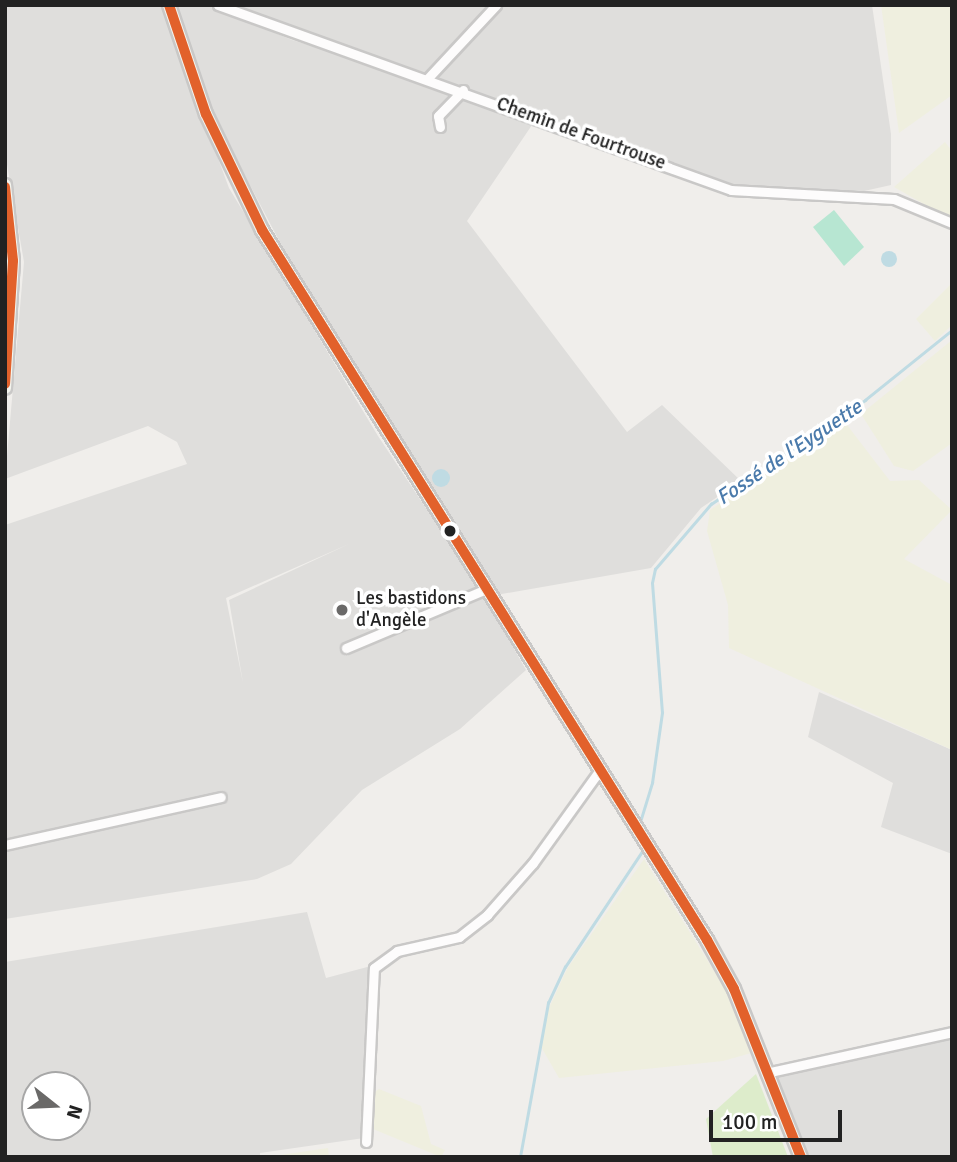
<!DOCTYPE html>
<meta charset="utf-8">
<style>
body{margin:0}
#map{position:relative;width:957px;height:1162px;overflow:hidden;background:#f0eeeb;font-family:Signika,sans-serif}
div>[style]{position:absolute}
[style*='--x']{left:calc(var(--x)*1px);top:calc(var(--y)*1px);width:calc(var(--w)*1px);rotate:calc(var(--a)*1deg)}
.residential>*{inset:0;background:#dfdedc}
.farmland>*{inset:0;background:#efefdf}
.grass>*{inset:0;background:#ddeccb}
.pitch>*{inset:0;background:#b7e6d2}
.water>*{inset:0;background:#bfdbe3}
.round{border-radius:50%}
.stream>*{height:2.5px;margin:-1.25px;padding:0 1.25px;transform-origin:1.25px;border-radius:1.25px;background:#bfdbe3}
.roads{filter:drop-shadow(2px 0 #c9c8c7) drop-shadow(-2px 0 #c9c8c7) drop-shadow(0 2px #c9c8c7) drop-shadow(0 -2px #c9c8c7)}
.street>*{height:9px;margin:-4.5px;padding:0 4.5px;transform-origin:4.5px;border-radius:4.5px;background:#fdfcfc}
.secondary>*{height:12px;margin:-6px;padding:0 6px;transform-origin:6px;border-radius:6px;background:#f4f4ed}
.bus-1>*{height:10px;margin:-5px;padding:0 5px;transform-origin:5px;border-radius:5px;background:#e2612b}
.dots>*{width:19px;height:19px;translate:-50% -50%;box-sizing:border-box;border:4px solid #fff;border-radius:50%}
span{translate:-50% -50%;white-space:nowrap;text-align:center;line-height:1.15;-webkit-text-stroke:7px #fff;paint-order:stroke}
.street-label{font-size:19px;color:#222}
.poi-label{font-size:19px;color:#222}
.left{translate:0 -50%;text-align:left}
.water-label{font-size:21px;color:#4a7aab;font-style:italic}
.frame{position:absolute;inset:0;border:7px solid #222;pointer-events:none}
.north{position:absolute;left:21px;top:1071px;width:70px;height:70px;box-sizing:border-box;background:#fff;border:2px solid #a7a7a7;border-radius:50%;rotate:108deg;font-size:19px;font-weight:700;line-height:28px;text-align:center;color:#222}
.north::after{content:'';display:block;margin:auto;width:24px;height:32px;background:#6a6968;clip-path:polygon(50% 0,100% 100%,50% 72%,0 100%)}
.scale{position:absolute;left:709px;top:1110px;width:133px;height:32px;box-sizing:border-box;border:4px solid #222;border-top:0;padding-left:9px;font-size:21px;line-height:24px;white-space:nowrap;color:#222;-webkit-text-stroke:5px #fff;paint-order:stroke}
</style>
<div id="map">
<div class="residential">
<i style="clip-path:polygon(evenodd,5px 5px,161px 5px,229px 188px,378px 436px,485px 597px,526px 670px,460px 729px,362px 790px,291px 864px,257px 879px,5px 919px,5px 525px,187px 464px,177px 442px,148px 426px,5px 479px,24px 262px,5px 153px,5px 5px,349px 544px,229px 600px,243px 683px,226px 598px,349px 544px)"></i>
<i style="clip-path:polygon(176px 5px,207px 5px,292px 40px,444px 86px,534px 122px,467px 221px,627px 432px,662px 405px,741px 481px,701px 508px,651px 568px,496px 595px,285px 252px,204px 97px)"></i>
<i style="clip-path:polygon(232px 5px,872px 5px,891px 134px,891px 185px,864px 191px,739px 187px)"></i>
<i style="clip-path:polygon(819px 692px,952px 750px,952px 854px,881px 827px,893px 783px,808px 737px)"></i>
<i style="clip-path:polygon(evenodd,307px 912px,326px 978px,371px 966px,364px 1138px,260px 1153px,260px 1157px,5px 1157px,5px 962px,307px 912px,35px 1085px,77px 1085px,77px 1127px,35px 1127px,35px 1085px)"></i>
<i style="clip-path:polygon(952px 1038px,952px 1157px,805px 1157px,775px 1078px)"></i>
</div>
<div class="farmland">
<i style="clip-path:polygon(881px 5px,952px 5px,952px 95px,899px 133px)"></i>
<i style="clip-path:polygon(945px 142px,952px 151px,952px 220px,894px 187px)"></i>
<i style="clip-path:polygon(952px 283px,952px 325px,935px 341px,916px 319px)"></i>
<i style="clip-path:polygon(952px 340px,952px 443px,913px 471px,894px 466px,861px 414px)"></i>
<i style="clip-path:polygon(844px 421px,890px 481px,919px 480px,952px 510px,904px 559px,952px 585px,952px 750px,729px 648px,728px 605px,707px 531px,710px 510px)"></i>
<i style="clip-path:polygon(644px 859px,726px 990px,751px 1053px,723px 1061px,559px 1078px,540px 1045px,548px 1010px,567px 969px)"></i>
<i style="clip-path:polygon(379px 1089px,421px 1106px,431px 1144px,445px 1150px,441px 1157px,373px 1129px,373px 1093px)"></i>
<i style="clip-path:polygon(328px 1148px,329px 1157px,267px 1157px)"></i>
</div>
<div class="grass">
<i style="clip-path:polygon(756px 1074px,788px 1157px,713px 1157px,706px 1119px)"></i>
</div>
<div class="pitch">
<i style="clip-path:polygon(834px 210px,864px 247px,844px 266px,813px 227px)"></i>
</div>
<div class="water">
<i class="round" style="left:881px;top:251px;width:16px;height:16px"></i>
<i class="round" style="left:432px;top:469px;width:18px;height:18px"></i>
</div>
<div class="stream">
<i style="--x:640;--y:822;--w:41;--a:-72.9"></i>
<i style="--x:652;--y:783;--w:71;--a:-81.9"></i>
<i style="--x:662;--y:713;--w:130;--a:-94.4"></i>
<i style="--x:652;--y:583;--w:14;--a:-78"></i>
<i style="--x:655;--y:569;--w:86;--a:-49.3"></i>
<i style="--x:711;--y:504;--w:186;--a:-34"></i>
<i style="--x:865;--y:400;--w:112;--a:-38.8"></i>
<i style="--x:520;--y:1157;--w:157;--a:-79.7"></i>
<i style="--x:548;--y:1003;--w:40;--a:-65"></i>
<i style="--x:565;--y:967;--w:141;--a:-56.3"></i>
</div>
<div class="roads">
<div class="street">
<i style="--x:218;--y:5;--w:545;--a:19.83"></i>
<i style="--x:731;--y:190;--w:163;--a:3.2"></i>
<i style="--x:894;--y:199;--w:63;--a:22.5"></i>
<i style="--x:428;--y:78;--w:100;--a:-47"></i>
<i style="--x:440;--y:127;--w:11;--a:-100"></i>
<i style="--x:438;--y:116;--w:36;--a:-46"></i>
<i style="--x:346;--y:648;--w:150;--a:-22.8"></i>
<i style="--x:5;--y:845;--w:221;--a:-12.5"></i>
<i style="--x:766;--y:1073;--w:190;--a:-12.4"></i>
<i style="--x:366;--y:1142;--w:174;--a:-87.4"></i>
<i style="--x:374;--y:968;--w:29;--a:-36"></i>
<i style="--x:397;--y:951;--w:64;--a:-12.7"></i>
<i style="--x:459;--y:937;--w:36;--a:-38"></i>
<i style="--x:487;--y:915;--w:69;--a:-48.5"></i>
<i style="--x:533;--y:863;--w:113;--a:-54.3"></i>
</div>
<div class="secondary">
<i style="--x:169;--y:5;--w:115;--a:71.3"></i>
<i style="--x:206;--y:114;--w:129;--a:64.2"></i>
<i style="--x:262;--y:230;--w:838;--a:57.92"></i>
<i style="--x:707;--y:940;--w:56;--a:61.1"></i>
<i style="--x:734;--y:989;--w:181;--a:68.3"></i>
<i style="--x:5;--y:185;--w:76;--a:84"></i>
<i style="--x:13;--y:261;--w:127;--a:93.6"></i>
</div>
</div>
<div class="bus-1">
<i style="--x:169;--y:5;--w:115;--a:71.3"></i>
<i style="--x:206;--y:114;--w:129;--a:64.2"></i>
<i style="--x:262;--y:230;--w:838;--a:57.92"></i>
<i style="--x:707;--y:940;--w:56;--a:61.1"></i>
<i style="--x:734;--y:989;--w:181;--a:68.3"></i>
<i style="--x:5;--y:187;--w:74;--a:83.8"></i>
<i style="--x:13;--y:261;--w:123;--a:93.7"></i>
</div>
<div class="dots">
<i style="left:450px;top:531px;background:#222"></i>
<i style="left:342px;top:610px;background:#6a6968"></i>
</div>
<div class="street-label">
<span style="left:581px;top:134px;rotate:20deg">Chemin de Fourtrouse</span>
</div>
<div class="poi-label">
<span class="left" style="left:356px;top:610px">Les bastidons<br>d'Angèle</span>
</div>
<div class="water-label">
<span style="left:789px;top:452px;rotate:-34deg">Fossé de l'Eyguette</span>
</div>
<div class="frame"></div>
<div class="north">N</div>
<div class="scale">100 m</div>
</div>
